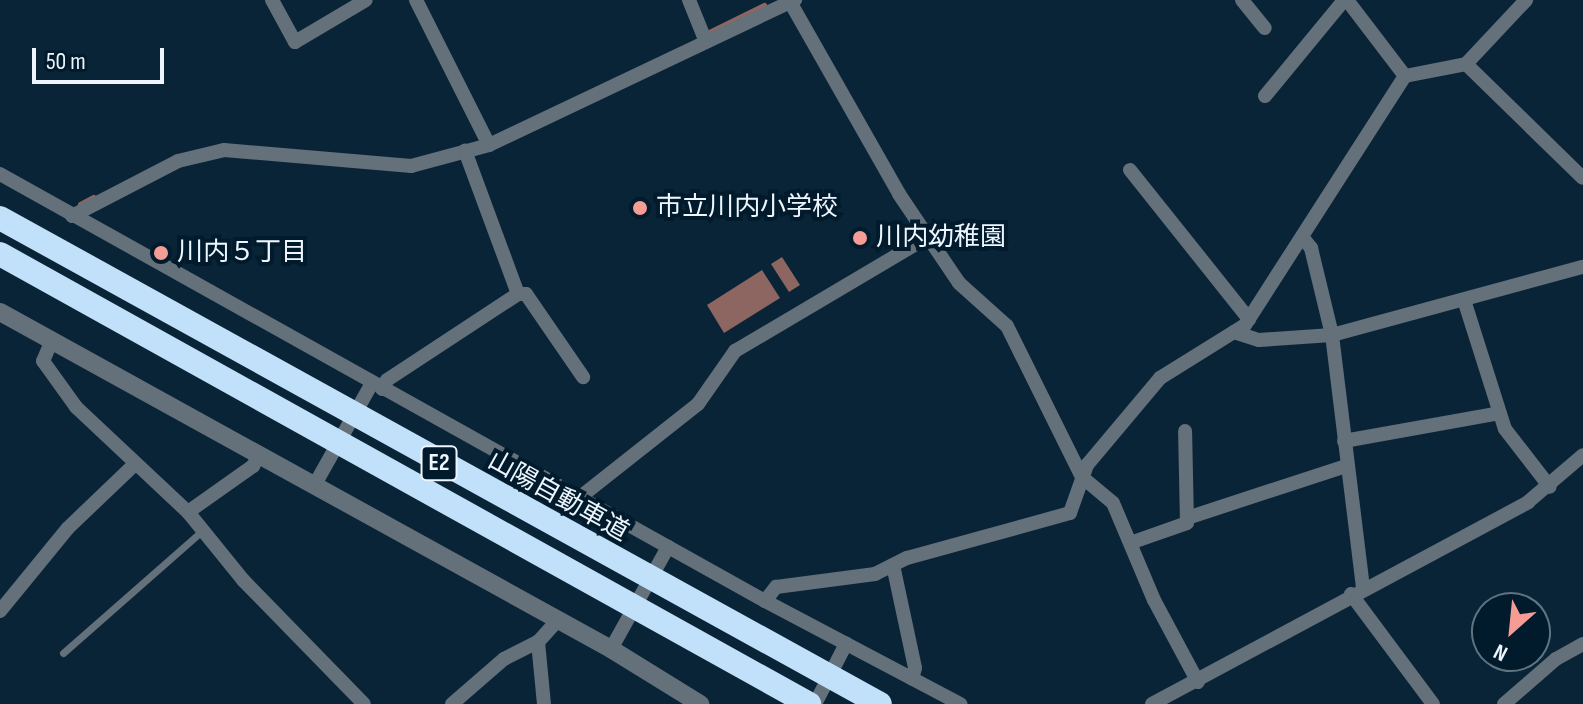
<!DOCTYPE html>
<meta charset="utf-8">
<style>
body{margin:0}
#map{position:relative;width:1583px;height:704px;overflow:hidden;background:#092437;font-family:"Sofia Sans Condensed","Noto Sans JP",sans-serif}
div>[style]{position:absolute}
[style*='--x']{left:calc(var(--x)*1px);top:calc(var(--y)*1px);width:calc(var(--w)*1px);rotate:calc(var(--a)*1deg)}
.water>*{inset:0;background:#8d6561}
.stream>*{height:5px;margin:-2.5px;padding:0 2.5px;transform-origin:2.5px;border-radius:2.5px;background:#8d6561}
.service>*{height:7px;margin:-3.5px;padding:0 3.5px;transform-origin:3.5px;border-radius:3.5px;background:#64707a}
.minor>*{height:14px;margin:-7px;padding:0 7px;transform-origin:7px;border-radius:7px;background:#64707a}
.tertiary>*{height:18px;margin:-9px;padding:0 9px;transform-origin:9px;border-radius:9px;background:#64707a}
.motorway-bridge>*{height:24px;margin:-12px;padding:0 12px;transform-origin:12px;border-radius:12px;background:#c1e0f9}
.dots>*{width:22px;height:22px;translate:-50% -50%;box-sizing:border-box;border:4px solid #011b2d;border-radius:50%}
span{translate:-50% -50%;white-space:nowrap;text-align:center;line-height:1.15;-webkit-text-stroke:8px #011b2d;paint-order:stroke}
.shield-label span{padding:2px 6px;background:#011b2d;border:2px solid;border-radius:6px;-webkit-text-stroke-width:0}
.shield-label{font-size:24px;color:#edf6fe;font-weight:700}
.poi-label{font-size:26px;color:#edf6fe}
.left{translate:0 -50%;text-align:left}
.street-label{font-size:26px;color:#edf6fe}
.north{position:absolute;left:1471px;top:592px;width:80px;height:80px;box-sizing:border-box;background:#011b2d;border:2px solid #5f7381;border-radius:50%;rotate:207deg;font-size:22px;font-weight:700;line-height:32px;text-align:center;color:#edf6fe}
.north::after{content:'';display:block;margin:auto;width:28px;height:36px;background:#f59c94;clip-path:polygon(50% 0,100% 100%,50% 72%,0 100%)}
.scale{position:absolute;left:32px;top:48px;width:132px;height:36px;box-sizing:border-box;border:4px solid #edf6fe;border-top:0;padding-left:10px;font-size:24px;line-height:28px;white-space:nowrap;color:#edf6fe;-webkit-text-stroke:6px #011b2d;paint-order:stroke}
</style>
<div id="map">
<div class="water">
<i style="clip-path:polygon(782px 257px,800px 285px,789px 292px,771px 264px)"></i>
<i style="clip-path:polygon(762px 270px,780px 298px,724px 333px,707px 305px)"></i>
</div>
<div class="stream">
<i style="--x:705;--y:34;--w:66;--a:-26.2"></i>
<i style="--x:80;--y:204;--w:15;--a:-28"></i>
</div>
<div class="service">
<i style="--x:63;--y:653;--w:185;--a:-41.3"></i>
</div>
<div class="minor">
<i style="--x:272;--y:0;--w:48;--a:61.3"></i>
<i style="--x:295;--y:42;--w:82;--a:-30.6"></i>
<i style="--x:416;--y:0;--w:162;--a:63.3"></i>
<i style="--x:689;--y:0;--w:45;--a:68"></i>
<i style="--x:789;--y:0;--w:223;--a:60.4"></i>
<i style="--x:899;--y:194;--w:107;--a:56"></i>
<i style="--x:959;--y:283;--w:64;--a:41.9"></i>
<i style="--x:1007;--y:326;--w:169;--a:63.6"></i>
<i style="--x:1082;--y:477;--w:40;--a:40"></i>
<i style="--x:1113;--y:503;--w:105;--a:67.1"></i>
<i style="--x:1154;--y:600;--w:93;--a:61.8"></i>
<i style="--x:1242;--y:0;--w:36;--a:51"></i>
<i style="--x:1347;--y:0;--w:96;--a:52.7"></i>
<i style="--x:1405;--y:76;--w:62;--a:-11.1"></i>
<i style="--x:1466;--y:64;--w:88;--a:-46.8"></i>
<i style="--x:1466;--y:64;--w:163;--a:44.3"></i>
<i style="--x:1265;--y:96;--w:124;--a:-50.5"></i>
<i style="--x:1130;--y:170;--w:191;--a:51.4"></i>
<i style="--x:0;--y:174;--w:876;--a:29.17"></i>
<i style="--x:765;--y:601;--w:221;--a:27.8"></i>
<i style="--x:72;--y:216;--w:119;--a:-27.4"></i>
<i style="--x:178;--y:161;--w:47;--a:-13.4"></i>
<i style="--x:224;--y:150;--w:188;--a:4.9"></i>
<i style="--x:411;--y:166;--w:81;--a:-15.1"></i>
<i style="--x:489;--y:145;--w:339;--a:-25.4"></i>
<i style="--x:1303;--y:238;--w:13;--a:51"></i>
<i style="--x:1311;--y:248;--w:89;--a:76.4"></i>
<i style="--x:1332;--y:335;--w:255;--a:83"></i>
<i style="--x:518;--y:294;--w:8;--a:0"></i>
<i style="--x:526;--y:294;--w:101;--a:55.5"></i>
<i style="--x:1465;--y:303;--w:132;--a:72.4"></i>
<i style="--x:1505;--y:429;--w:73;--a:52.2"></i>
<i style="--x:1234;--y:332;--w:26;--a:18"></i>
<i style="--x:1259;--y:340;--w:73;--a:-3.9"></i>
<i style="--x:1332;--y:335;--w:260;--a:-15.2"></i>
<i style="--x:52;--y:340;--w:23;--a:113"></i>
<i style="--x:43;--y:361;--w:57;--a:54.3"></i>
<i style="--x:76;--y:407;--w:154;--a:43.2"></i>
<i style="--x:188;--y:512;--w:87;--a:51"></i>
<i style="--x:243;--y:580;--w:173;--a:45.7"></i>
<i style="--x:382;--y:389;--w:10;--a:-61"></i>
<i style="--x:387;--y:380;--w:157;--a:-33.3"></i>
<i style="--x:518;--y:294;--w:153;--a:-110.3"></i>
<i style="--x:1344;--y:441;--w:158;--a:-10.2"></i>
<i style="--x:314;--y:486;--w:118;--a:-60.6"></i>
<i style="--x:579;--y:498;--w:152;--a:-38.3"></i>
<i style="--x:698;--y:404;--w:65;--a:-55.1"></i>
<i style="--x:735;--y:351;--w:224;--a:-30.6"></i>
<i style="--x:188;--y:512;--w:80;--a:-35.3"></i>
<i style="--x:253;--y:466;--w:13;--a:-61"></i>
<i style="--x:1187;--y:518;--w:167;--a:-18.1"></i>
<i style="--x:1133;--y:542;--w:57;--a:-19.4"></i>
<i style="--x:1187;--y:523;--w:92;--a:-91.2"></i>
<i style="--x:893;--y:565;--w:105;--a:77.9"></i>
<i style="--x:915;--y:668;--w:11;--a:105"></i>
<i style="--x:1351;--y:594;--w:137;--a:53.3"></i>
<i style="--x:765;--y:601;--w:18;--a:-52"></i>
<i style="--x:776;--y:587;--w:100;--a:-7.5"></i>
<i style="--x:875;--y:574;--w:36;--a:-27"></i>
<i style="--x:907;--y:558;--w:169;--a:-15.4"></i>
<i style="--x:1070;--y:513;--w:51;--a:-70.5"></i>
<i style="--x:1087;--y:465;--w:114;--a:-50"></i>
<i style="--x:1160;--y:378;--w:100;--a:-31.9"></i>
<i style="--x:1245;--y:325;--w:296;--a:-57.3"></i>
<i style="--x:0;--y:611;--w:107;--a:-50.7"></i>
<i style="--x:68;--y:528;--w:91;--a:-43.7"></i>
<i style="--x:538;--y:642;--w:62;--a:84.5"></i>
<i style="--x:611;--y:649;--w:117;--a:-60.8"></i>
<i style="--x:452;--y:704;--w:69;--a:-40.9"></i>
<i style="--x:504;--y:659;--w:38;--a:-27"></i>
<i style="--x:538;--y:642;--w:28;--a:-48"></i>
<i style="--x:815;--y:704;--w:68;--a:-62.7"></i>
<i style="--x:1152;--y:704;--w:427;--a:-28.2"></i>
<i style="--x:1528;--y:502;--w:72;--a:-40.5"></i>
<i style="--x:1504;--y:704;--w:69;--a:-40.9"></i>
<i style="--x:1556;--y:659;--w:31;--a:-29"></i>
</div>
<div class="tertiary">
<i style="--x:0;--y:312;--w:698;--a:28.88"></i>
<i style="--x:611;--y:649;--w:105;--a:31.7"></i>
</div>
<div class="motorway-bridge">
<i style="--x:0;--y:218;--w:1005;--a:28.91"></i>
<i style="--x:0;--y:254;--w:926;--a:29.08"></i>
</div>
<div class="dots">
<i style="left:640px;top:208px;background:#f59c94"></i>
<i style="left:860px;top:238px;background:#f59c94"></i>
<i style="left:161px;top:253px;background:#f59c94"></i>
</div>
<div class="shield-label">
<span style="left:439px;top:463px">E2</span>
</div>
<div class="poi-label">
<span class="left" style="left:656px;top:208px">市立川内小学校</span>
<span class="left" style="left:876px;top:238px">川内幼稚園</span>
<span class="left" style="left:177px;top:253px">川内５丁目</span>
</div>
<div class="street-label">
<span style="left:558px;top:497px;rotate:29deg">山陽自動車道</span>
</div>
<div class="north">N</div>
<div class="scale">50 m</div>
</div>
